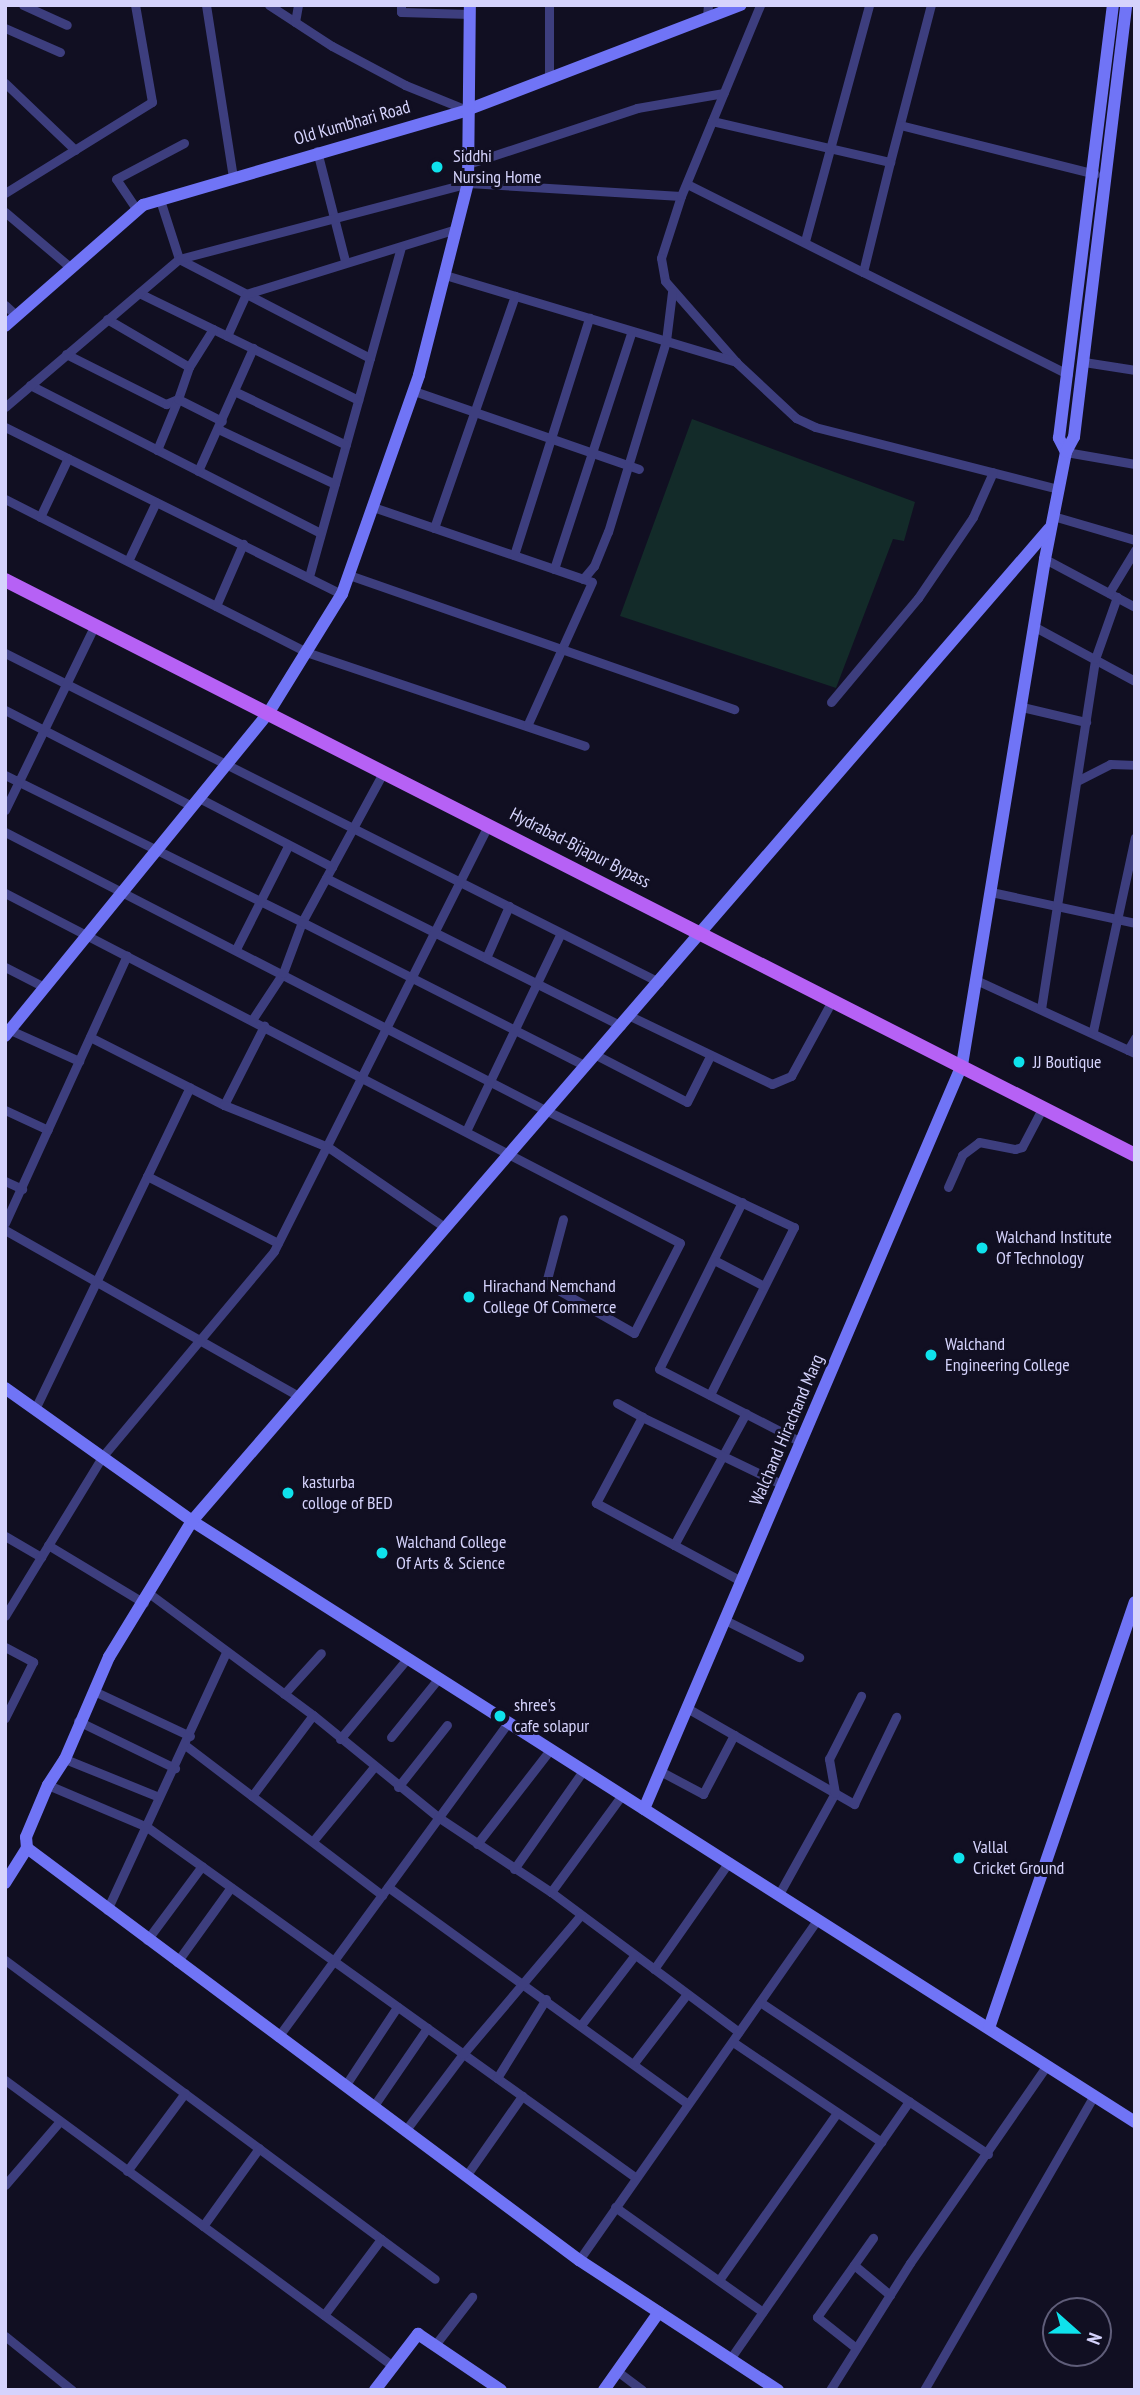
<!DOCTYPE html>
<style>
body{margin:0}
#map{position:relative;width:1140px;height:2395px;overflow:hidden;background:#110f22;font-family:"PT Sans Narrow",sans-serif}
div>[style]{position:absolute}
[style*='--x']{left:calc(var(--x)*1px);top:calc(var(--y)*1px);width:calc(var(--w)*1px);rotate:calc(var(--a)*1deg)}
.green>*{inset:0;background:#132b29}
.street>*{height:9px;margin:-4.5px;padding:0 4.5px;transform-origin:4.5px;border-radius:4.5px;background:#3d3e7e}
.secondary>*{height:12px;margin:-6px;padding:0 6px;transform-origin:6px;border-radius:6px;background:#7074f6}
.primary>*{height:14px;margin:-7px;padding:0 7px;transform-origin:7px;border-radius:7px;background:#b661f5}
.dots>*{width:19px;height:19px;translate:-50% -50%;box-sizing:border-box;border:4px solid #110f22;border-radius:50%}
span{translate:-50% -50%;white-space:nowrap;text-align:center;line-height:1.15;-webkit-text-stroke:6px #110f22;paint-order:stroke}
.street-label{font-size:18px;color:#d5d3fc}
.poi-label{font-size:18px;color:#d5d3fc}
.left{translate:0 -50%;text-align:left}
.frame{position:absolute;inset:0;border:7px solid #d5d3fc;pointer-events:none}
.north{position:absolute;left:1042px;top:2297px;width:70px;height:70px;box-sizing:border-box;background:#110f22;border:2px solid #5f5d79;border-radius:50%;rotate:111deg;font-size:19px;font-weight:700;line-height:28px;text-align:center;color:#d5d3fc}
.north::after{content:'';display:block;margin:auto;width:24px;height:32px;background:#0fe2ec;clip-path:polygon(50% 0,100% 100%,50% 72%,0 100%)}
</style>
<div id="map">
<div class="green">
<i style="clip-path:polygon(692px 419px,915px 502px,904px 541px,893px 539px,836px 688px,620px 616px)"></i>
</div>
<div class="street">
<i style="--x:23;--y:5;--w:48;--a:24.4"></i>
<i style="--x:206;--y:5;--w:175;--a:81.1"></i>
<i style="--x:269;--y:5;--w:75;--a:33.1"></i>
<i style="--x:332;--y:46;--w:83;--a:28.1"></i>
<i style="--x:405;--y:85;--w:67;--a:22"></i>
<i style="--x:401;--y:5;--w:7;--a:90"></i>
<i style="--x:401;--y:12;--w:69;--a:1.7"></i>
<i style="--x:707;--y:16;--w:11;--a:-85"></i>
<i style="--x:295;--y:22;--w:17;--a:-80"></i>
<i style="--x:5;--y:28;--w:60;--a:23.6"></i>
<i style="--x:549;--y:77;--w:72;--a:-90"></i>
<i style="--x:5;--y:83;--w:97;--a:43.7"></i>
<i style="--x:712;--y:121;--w:183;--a:13"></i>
<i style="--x:890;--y:162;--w:162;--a:-75.4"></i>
<i style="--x:900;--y:125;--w:201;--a:14.1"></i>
<i style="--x:317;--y:151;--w:114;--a:75.7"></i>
<i style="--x:468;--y:164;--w:178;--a:-18.3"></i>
<i style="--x:637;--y:108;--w:88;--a:-9.8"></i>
<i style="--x:687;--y:184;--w:197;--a:26.6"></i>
<i style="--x:863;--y:272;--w:113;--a:-76.2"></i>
<i style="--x:5;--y:193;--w:173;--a:-31.8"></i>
<i style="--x:152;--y:102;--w:98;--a:-99.9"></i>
<i style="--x:681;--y:196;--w:65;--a:107.9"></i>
<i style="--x:661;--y:258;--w:23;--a:80"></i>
<i style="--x:665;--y:281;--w:109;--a:48.7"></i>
<i style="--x:737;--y:363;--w:81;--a:43"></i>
<i style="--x:796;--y:418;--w:21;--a:25"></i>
<i style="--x:815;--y:427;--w:252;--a:14.3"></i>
<i style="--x:160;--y:200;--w:62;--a:72.1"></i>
<i style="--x:179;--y:259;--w:215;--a:27.4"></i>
<i style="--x:370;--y:358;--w:227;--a:105.6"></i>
<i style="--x:137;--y:210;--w:37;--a:-124"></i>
<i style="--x:116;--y:179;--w:77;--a:-27.9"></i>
<i style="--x:5;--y:212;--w:87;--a:40.3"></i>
<i style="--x:805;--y:241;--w:245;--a:-74.8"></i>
<i style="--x:863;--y:272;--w:229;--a:26.5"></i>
<i style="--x:445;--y:275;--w:304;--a:16.6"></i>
<i style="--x:139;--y:293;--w:244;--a:26"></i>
<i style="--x:5;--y:305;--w:16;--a:43"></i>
<i style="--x:107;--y:319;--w:95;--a:30.3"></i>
<i style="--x:227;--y:336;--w:46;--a:-65.7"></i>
<i style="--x:246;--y:294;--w:220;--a:-17.2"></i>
<i style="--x:66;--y:354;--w:112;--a:26.6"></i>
<i style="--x:166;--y:404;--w:13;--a:-23"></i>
<i style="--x:178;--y:399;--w:34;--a:-71"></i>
<i style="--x:189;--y:367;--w:45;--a:-57.7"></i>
<i style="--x:370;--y:358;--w:115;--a:-74.4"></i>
<i style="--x:1084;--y:362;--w:52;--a:8.9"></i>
<i style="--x:30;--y:385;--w:326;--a:27"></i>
<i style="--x:234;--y:391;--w:124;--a:25.7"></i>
<i style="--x:414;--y:391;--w:238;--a:19.1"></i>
<i style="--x:5;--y:407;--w:228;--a:-40.4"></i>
<i style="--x:179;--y:259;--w:299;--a:-14.7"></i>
<i style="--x:468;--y:183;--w:213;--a:3.5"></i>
<i style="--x:681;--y:196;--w:207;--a:-67.5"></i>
<i style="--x:5;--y:427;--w:376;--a:26.4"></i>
<i style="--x:218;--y:429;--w:129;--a:25.2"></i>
<i style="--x:157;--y:450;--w:55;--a:-67.6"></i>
<i style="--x:178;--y:399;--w:49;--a:26.6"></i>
<i style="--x:1066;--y:452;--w:70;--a:9.9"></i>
<i style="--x:198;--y:471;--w:135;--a:-65.9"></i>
<i style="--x:5;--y:499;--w:338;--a:26.9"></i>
<i style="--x:306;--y:652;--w:294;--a:18.6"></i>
<i style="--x:373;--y:507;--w:231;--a:18.9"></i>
<i style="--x:592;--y:582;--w:158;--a:114.3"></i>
<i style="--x:1053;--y:516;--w:85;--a:16.3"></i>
<i style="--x:40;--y:517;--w:65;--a:-64.6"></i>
<i style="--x:434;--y:528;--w:246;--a:-70.8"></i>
<i style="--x:514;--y:555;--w:249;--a:-72.4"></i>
<i style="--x:1045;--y:559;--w:102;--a:28.1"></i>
<i style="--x:128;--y:561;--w:65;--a:-64.6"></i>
<i style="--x:554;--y:569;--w:250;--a:-71.9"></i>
<i style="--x:349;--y:575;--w:408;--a:19.2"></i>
<i style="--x:583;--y:579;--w:17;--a:-50"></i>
<i style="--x:594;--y:566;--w:37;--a:-68"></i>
<i style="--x:608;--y:532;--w:200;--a:-73.1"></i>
<i style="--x:666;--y:341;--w:49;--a:-83"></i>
<i style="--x:1109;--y:593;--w:50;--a:-58.8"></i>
<i style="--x:216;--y:606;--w:68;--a:-66.5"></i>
<i style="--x:1035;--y:627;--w:114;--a:28.4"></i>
<i style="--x:5;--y:653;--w:732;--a:26.71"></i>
<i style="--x:831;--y:702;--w:136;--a:-50.1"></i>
<i style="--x:918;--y:598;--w:98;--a:-55.8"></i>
<i style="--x:973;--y:517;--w:49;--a:-66"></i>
<i style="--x:1022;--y:707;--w:66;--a:13.2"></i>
<i style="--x:5;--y:710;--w:210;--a:27.2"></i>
<i style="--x:5;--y:775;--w:331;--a:26.3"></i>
<i style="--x:302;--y:922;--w:172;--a:-61.5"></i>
<i style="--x:1077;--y:781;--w:37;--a:-27"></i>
<i style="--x:1110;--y:764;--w:25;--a:2"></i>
<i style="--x:199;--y:798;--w:150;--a:27.4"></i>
<i style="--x:5;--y:810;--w:206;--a:-64.1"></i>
<i style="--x:5;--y:832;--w:610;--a:27.24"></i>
<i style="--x:547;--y:1111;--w:273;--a:25.2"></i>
<i style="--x:794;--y:1227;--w:188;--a:116.6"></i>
<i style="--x:326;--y:878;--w:330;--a:26.6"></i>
<i style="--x:991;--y:892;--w:147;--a:12.1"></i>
<i style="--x:5;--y:893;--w:760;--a:27.41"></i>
<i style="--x:680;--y:1243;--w:101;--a:117.1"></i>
<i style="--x:634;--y:1333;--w:101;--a:-150.4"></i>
<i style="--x:546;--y:1283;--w:66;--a:-75.1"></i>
<i style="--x:236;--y:949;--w:115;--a:-63.2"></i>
<i style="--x:486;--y:958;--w:57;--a:-66.1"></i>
<i style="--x:5;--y:967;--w:44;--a:27.1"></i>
<i style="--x:976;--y:980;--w:175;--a:24.7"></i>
<i style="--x:1041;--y:1009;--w:354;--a:-81.2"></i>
<i style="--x:1095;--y:659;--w:66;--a:-70.5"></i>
<i style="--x:630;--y:1016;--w:157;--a:25.6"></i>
<i style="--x:772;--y:1084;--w:21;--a:-23"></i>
<i style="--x:791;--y:1076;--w:88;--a:-61.4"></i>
<i style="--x:252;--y:1020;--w:56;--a:-56.6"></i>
<i style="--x:283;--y:973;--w:54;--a:-69.6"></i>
<i style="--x:302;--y:922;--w:318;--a:26.9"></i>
<i style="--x:10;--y:1030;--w:76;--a:24.2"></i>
<i style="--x:1093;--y:1031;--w:198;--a:-77.8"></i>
<i style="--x:90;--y:1037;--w:150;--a:26.9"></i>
<i style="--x:224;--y:1105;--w:89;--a:-63.1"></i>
<i style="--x:1128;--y:1050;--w:14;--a:-60"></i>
<i style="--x:596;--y:1055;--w:102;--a:27.3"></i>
<i style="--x:687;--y:1102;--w:49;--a:-63.4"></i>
<i style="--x:224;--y:1105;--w:112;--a:22"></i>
<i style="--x:328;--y:1147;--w:143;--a:34.5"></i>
<i style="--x:5;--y:1110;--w:47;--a:24.9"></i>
<i style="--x:467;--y:1129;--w:217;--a:-64.4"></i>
<i style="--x:147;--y:1176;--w:147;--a:27.1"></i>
<i style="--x:5;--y:1181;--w:19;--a:25"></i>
<i style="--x:948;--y:1187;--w:35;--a:-66"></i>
<i style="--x:962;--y:1155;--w:21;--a:-37"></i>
<i style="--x:979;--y:1142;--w:37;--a:11"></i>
<i style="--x:1015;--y:1149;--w:7;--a:-16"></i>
<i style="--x:1022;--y:1147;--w:45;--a:-62.3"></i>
<i style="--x:742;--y:1202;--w:186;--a:116.4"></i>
<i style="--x:659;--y:1369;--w:160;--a:27.2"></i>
<i style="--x:5;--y:1223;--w:294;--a:-65.5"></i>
<i style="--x:5;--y:1230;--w:339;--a:29.5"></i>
<i style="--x:714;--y:1260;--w:56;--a:27.5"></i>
<i style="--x:617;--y:1403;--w:29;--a:29"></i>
<i style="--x:35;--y:1409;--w:357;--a:-64.3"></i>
<i style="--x:5;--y:1536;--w:42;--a:30.3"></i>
<i style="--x:48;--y:1545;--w:112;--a:31.1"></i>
<i style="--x:674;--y:1545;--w:150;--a:-61.4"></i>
<i style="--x:741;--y:1581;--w:165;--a:-151.7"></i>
<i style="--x:596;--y:1503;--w:98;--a:-61.9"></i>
<i style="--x:642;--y:1417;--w:157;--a:25.7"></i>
<i style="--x:150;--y:1594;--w:203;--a:36.6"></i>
<i style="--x:313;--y:1715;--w:161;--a:39.2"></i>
<i style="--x:438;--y:1817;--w:136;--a:33.6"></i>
<i style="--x:551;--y:1892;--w:234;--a:36.7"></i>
<i style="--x:5;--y:1616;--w:186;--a:-58.6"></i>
<i style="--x:102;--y:1457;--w:268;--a:-50.1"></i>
<i style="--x:274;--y:1251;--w:478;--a:-63.3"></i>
<i style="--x:725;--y:1620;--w:83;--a:26.6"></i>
<i style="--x:5;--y:1647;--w:32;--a:28"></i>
<i style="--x:33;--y:1662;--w:63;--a:116.6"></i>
<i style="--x:94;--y:1691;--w:106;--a:25.1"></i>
<i style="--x:284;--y:1694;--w:55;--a:-47.9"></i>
<i style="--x:687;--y:1708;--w:193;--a:29.9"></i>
<i style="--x:854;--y:1804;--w:97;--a:-64.2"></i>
<i style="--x:78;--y:1721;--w:108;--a:25.9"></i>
<i style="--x:391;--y:1737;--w:75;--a:-51"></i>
<i style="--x:340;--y:1739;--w:104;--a:-50.1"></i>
<i style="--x:185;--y:1745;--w:248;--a:37.3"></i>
<i style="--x:65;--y:1759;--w:101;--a:22"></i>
<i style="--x:660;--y:1771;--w:49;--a:28.1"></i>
<i style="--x:703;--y:1794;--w:67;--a:-62.3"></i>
<i style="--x:48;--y:1785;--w:108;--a:23"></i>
<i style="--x:147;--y:1827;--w:601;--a:35.65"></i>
<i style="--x:398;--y:1787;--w:79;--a:-51.7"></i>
<i style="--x:252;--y:1796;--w:101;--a:-53"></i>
<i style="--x:313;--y:1841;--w:96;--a:-50.5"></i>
<i style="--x:477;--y:1844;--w:119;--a:-52.2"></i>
<i style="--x:514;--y:1869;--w:120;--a:-54.9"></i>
<i style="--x:388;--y:1887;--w:370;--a:35.9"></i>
<i style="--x:551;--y:1892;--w:120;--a:-53.8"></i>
<i style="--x:779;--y:1894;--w:115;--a:-61"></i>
<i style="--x:835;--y:1793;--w:35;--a:-100"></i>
<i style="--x:829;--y:1759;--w:71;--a:-63.1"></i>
<i style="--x:107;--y:1910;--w:284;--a:-65.2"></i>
<i style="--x:147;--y:1940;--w:92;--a:-53.4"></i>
<i style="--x:5;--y:1960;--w:535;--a:36.57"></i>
<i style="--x:177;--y:1962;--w:92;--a:-54.2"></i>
<i style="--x:654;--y:1969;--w:131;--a:-55"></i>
<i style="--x:760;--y:2002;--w:274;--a:33.7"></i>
<i style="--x:581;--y:2025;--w:88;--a:-52.4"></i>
<i style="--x:278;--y:2037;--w:388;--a:-53.8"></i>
<i style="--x:733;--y:2042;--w:179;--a:34"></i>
<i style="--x:634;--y:2063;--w:87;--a:-52.5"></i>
<i style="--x:497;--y:2078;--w:93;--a:-58.2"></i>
<i style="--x:5;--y:2080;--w:483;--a:36.4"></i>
<i style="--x:345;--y:2086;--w:95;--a:-56.6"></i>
<i style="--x:373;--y:2107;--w:96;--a:-55.6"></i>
<i style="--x:405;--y:2131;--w:96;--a:-53"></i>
<i style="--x:463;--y:2054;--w:182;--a:-49.7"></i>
<i style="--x:127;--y:2171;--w:97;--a:-53.4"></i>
<i style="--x:466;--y:2176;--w:98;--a:-55"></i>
<i style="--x:5;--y:2185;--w:84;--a:-49.3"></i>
<i style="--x:615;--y:2207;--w:181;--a:35.4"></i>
<i style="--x:203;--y:2226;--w:96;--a:-54.3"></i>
<i style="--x:579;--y:2260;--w:416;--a:-55"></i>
<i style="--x:854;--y:2265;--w:47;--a:39.8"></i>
<i style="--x:719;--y:2280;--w:204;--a:-54.8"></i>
<i style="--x:324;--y:2315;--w:95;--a:-53.1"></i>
<i style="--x:5;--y:2336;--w:86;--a:38.9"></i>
<i style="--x:435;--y:2345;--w:61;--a:-52.4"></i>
<i style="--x:856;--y:2348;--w:50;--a:-141.5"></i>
<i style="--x:817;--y:2317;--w:97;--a:-54.7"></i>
<i style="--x:730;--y:2359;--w:314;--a:-55.2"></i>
<i style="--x:617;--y:2371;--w:31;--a:37"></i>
<i style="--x:830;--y:2390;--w:150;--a:-57.8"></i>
<i style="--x:910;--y:2263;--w:241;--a:-55.3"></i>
<i style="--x:924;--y:2390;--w:340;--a:-60"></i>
</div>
<div class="secondary">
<i style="--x:5;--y:326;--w:184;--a:-41.2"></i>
<i style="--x:143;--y:205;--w:338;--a:-16.3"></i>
<i style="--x:467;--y:110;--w:293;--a:-21"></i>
<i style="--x:1066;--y:452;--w:16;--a:-117"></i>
<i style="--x:1059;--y:438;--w:436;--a:-82.9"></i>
<i style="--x:5;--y:1036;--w:418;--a:-50.8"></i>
<i style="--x:269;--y:712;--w:139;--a:-58.3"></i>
<i style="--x:342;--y:594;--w:232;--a:-70.6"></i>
<i style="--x:419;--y:375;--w:198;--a:-75.7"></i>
<i style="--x:468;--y:183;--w:178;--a:-89.4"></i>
<i style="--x:5;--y:1388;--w:229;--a:35.4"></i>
<i style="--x:192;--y:1521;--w:1118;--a:32.51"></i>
<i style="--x:644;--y:1809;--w:809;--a:-66.86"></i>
<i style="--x:962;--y:1065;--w:513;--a:-80.68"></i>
<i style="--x:1045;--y:559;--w:109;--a:-78.9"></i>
<i style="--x:1066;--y:452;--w:17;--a:-62"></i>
<i style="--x:1074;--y:437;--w:435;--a:-83.1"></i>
<i style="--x:27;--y:1848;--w:689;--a:36.74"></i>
<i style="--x:579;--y:2260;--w:238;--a:33.2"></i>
<i style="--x:5;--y:1883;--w:41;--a:-57.8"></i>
<i style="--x:27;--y:1848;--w:11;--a:-95"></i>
<i style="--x:26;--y:1837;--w:56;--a:-67.1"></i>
<i style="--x:48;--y:1785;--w:31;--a:-57"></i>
<i style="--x:65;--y:1759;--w:111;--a:-66.7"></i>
<i style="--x:109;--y:1657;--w:159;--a:-58.6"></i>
<i style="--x:192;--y:1521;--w:1311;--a:-49.18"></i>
<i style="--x:989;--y:2028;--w:450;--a:-71.1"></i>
<i style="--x:375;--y:2390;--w:71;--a:-52.5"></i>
<i style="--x:418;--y:2334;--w:100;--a:34"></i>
<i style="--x:604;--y:2390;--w:95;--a:-54.8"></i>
</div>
<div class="primary">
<i style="--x:5;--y:580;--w:1268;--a:26.97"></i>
</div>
<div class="dots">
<i style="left:437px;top:167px;background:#0fe2ec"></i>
<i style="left:1019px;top:1062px;background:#0fe2ec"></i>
<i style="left:982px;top:1248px;background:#0fe2ec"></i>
<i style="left:469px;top:1297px;background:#0fe2ec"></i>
<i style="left:931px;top:1355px;background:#0fe2ec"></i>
<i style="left:288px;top:1493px;background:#0fe2ec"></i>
<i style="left:382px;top:1553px;background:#0fe2ec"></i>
<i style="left:500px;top:1716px;background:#0fe2ec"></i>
<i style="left:959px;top:1858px;background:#0fe2ec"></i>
</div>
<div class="street-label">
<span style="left:352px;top:123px;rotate:-16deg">Old Kumbhari Road</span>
<span style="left:580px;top:848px;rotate:27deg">Hydrabad-Bijapur Bypass</span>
<span style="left:787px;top:1430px;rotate:-67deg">Walchand Hirachand Marg</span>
</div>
<div class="poi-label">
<span class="left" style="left:453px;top:167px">Siddhi<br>Nursing Home</span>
<span class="left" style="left:1033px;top:1062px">JJ Boutique</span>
<span class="left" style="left:996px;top:1248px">Walchand Institute<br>Of Technology</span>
<span class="left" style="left:483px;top:1297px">Hirachand Nemchand<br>College Of Commerce</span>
<span class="left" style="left:945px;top:1355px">Walchand<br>Engineering College</span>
<span class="left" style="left:302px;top:1493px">kasturba<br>colloge of BED</span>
<span class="left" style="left:396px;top:1553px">Walchand College<br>Of Arts &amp; Science</span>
<span class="left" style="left:514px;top:1716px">shree's<br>cafe solapur</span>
<span class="left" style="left:973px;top:1858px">Vallal<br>Cricket Ground</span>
</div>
<div class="frame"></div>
<div class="north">N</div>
</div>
